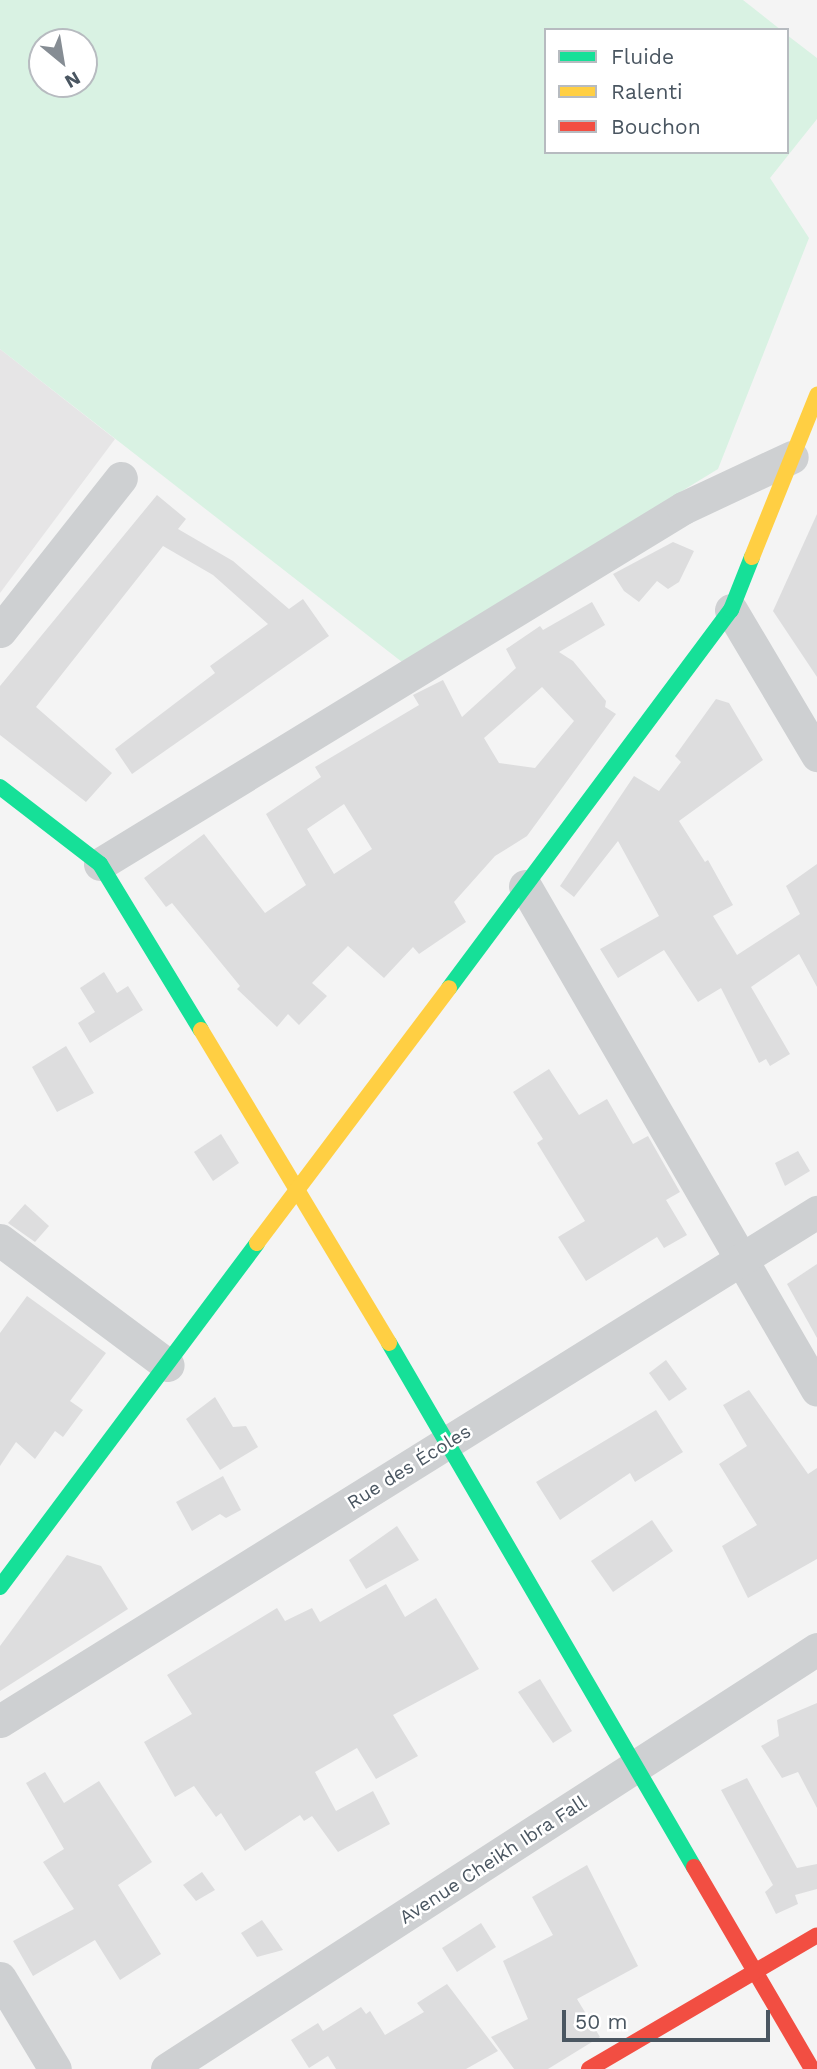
<!DOCTYPE html>
<meta charset="utf-8">
<style>
body{margin:0}
#map{position:relative;width:817px;height:2069px;overflow:hidden;background:#f4f4f4;font-family:"Work Sans",sans-serif}
div>[style]{position:absolute}
[style*='--x']{left:calc(var(--x)*1px);top:calc(var(--y)*1px);width:calc(var(--w)*1px);rotate:calc(var(--a)*1deg)}
.education>*{inset:0;background:#e6e5e6}
.green>*{inset:0;background:#d9f2e3}
.building>*{inset:0;background:#ddddde}
.street>*{height:33px;margin:-16.5px;padding:0 16.5px;transform-origin:16.5px;border-radius:16.5px;background:#ced0d2}
.fast>*{height:16px;margin:-8px;padding:0 8px;transform-origin:8px;border-radius:8px;background:#16e098}
.slow>*{height:16px;margin:-8px;padding:0 8px;transform-origin:8px;border-radius:8px;background:#ffcf43}
.jam>*{height:16px;margin:-8px;padding:0 8px;transform-origin:8px;border-radius:8px;background:#f24e42}
span{translate:-50% -50%;white-space:nowrap;text-align:center;line-height:1.15;-webkit-text-stroke:5px #fff;paint-order:stroke}
.street-label{font-size:19px;color:#4a5661}
.legend{position:absolute;left:544px;top:28px;width:245px;height:126px;box-sizing:border-box;background:#fff;border:2px solid #b7bbc0;margin:0;padding:9px 12px;list-style:none;font-size:21px;color:#4a5661}
.legend li{display:flex;align-items:center;gap:14px;height:35px}
.legend b{width:35px;border:2px solid #b7bbc0}
.north{position:absolute;left:28px;top:28px;width:70px;height:70px;box-sizing:border-box;background:#fff;border:2px solid #b7bbc0;border-radius:50%;rotate:150deg;font-size:19px;font-weight:700;line-height:28px;text-align:center;color:#4a5661}
.north::after{content:'';display:block;margin:auto;width:24px;height:32px;background:#868d94;clip-path:polygon(50% 0,100% 100%,50% 72%,0 100%)}
.scale{position:absolute;left:562px;top:2010px;width:208px;height:32px;box-sizing:border-box;border:4px solid #4a5661;border-top:0;padding-left:9px;font-size:21px;line-height:24px;white-space:nowrap;color:#4a5661;-webkit-text-stroke:5px #fff;paint-order:stroke}
</style>
<div id="map">
<div class="education">
<i style="clip-path:polygon(0 349px,115px 439px,0 593px)"></i>
</div>
<div class="green">
<i style="clip-path:polygon(evenodd,0 0,743px 0,781px 30px,546px 30px,546px 152px,787px 152px,787px 35px,817px 58px,817px 119px,770px 178px,809px 238px,718px 469px,402px 662px,0 349px,0 0,42px 42px,84px 42px,84px 84px,42px 84px,42px 42px)"></i>
</div>
<div class="building">
<i style="clip-path:polygon(157px 495px,186px 519px,178px 529px,233px 561px,289px 609px,303px 599px,329px 636px,132px 774px,115px 749px,215px 673px,210px 666px,268px 624px,213px 575px,163px 546px,36px 707px,112px 773px,86px 802px,0 735px,0 686px)"></i>
<i style="clip-path:polygon(817px 514px,817px 677px,773px 611px)"></i>
<i style="clip-path:polygon(673px 542px,694px 551px,679px 582px,668px 589px,657px 581px,639px 602px,624px 591px,613px 574px)"></i>
<i style="clip-path:polygon(evenodd,592px 602px,605px 625px,559px 652px,573px 661px,606px 701px,605px 707px,616px 714px,527px 836px,495px 856px,454px 902px,466px 922px,419px 954px,413px 947px,384px 978px,348px 946px,312px 983px,327px 996px,299px 1025px,288px 1014px,277px 1027px,237px 989px,240px 986px,172px 903px,166px 907px,144px 878px,204px 834px,265px 913px,306px 885px,266px 814px,321px 777px,315px 767px,419px 705px,413px 695px,443px 680px,462px 717px,516px 668px,506px 649px,540px 626px,543px 630px,592px 602px,542px 687px,574px 721px,535px 768px,499px 763px,484px 738px,542px 687px,592px 602px,344px 804px,372px 849px,334px 874px,307px 829px,344px 804px)"></i>
<i style="clip-path:polygon(716px 699px,729px 703px,763px 760px,679px 821px,705px 862px,708px 860px,733px 905px,713px 916px,737px 955px,800px 914px,786px 886px,817px 864px,817px 987px,799px 954px,751px 987px,790px 1054px,770px 1066px,766px 1059px,759px 1063px,721px 988px,698px 1002px,664px 950px,618px 978px,600px 949px,659px 916px,618px 841px,574px 897px,560px 886px,634px 776px,659px 791px,681px 762px,675px 756px)"></i>
<i style="clip-path:polygon(104px 972px,117px 993px,128px 986px,143px 1010px,90px 1043px,78px 1023px,95px 1012px,80px 988px)"></i>
<i style="clip-path:polygon(66px 1046px,94px 1093px,57px 1112px,32px 1067px)"></i>
<i style="clip-path:polygon(549px 1069px,579px 1115px,607px 1099px,633px 1144px,648px 1136px,680px 1192px,666px 1200px,687px 1235px,664px 1248px,657px 1237px,586px 1281px,558px 1237px,585px 1221px,537px 1143px,543px 1139px,513px 1092px)"></i>
<i style="clip-path:polygon(221px 1134px,239px 1163px,213px 1181px,194px 1152px)"></i>
<i style="clip-path:polygon(798px 1151px,810px 1171px,785px 1186px,775px 1163px)"></i>
<i style="clip-path:polygon(25px 1204px,49px 1226px,35px 1242px,8px 1223px)"></i>
<i style="clip-path:polygon(817px 1264px,817px 1338px,787px 1284px)"></i>
<i style="clip-path:polygon(27px 1296px,106px 1353px,70px 1401px,83px 1410px,63px 1437px,55px 1431px,35px 1459px,16px 1442px,0 1466px,0 1333px)"></i>
<i style="clip-path:polygon(666px 1360px,687px 1389px,669px 1401px,649px 1373px)"></i>
<i style="clip-path:polygon(749px 1390px,808px 1474px,817px 1468px,817px 1559px,748px 1598px,722px 1546px,757px 1525px,719px 1464px,747px 1446px,723px 1405px)"></i>
<i style="clip-path:polygon(215px 1397px,233px 1427px,246px 1426px,258px 1447px,220px 1470px,186px 1419px)"></i>
<i style="clip-path:polygon(656px 1410px,683px 1452px,635px 1482px,630px 1473px,560px 1520px,536px 1482px)"></i>
<i style="clip-path:polygon(223px 1476px,241px 1510px,226px 1518px,220px 1514px,192px 1531px,176px 1502px)"></i>
<i style="clip-path:polygon(652px 1520px,673px 1551px,613px 1592px,591px 1561px)"></i>
<i style="clip-path:polygon(397px 1526px,419px 1560px,366px 1589px,349px 1560px)"></i>
<i style="clip-path:polygon(67px 1555px,101px 1566px,128px 1609px,0 1691px,0 1646px)"></i>
<i style="clip-path:polygon(386px 1584px,405px 1617px,436px 1598px,479px 1669px,393px 1715px,418px 1756px,376px 1779px,357px 1748px,315px 1772px,336px 1811px,373px 1791px,390px 1824px,338px 1852px,312px 1816px,304px 1821px,300px 1815px,245px 1851px,221px 1813px,216px 1817px,194px 1786px,175px 1797px,144px 1742px,192px 1714px,167px 1675px,277px 1608px,285px 1621px,312px 1608px,320px 1622px)"></i>
<i style="clip-path:polygon(540px 1679px,572px 1731px,553px 1743px,518px 1692px)"></i>
<i style="clip-path:polygon(817px 1703px,817px 1808px,798px 1772px,782px 1778px,761px 1746px,779px 1736px,777px 1720px)"></i>
<i style="clip-path:polygon(45px 1772px,64px 1803px,99px 1781px,152px 1862px,118px 1885px,161px 1954px,120px 1980px,95px 1940px,33px 1976px,13px 1941px,74px 1909px,43px 1862px,64px 1849px,26px 1783px)"></i>
<i style="clip-path:polygon(747px 1778px,797px 1868px,817px 1864px,817px 1889px,795px 1895px,798px 1904px,776px 1914px,765px 1892px,773px 1885px,721px 1790px)"></i>
<i style="clip-path:polygon(587px 1865px,638px 1966px,577px 1999px,600px 2037px,548px 2069px,514px 2069px,491px 2037px,528px 2019px,503px 1961px,553px 1935px,532px 1897px)"></i>
<i style="clip-path:polygon(202px 1872px,215px 1890px,196px 1901px,183px 1885px)"></i>
<i style="clip-path:polygon(262px 1920px,283px 1950px,257px 1957px,241px 1933px)"></i>
<i style="clip-path:polygon(481px 1923px,496px 1947px,457px 1972px,442px 1948px)"></i>
<i style="clip-path:polygon(447px 1984px,498px 2051px,466px 2069px,336px 2069px,328px 2056px,309px 2068px,291px 2040px,318px 2023px,323px 2031px,361px 2007px,366px 2014px,370px 2011px,385px 2035px,424px 2012px,417px 2003px)"></i>
</div>
<div class="street">
<i style="--x:731;--y:610;--w:169;--a:59.3"></i>
<i style="--x:0;--y:631;--w:195;--a:-51.7"></i>
<i style="--x:100;--y:864;--w:683;--a:-31.41"></i>
<i style="--x:683;--y:508;--w:120;--a:-25.1"></i>
<i style="--x:525;--y:886;--w:582;--a:59.91"></i>
<i style="--x:0;--y:1240;--w:209;--a:36.7"></i>
<i style="--x:0;--y:1721;--w:963;--a:-31.92"></i>
<i style="--x:0;--y:1978;--w:106;--a:58.9"></i>
<i style="--x:167;--y:2069;--w:774;--a:-32.87"></i>
</div>
<div class="fast">
<i style="--x:0;--y:787;--w:126;--a:37.6"></i>
<i style="--x:100;--y:864;--w:194;--a:58.7"></i>
<i style="--x:449;--y:988;--w:472;--a:-53.3"></i>
<i style="--x:731;--y:610;--w:57;--a:-68.4"></i>
<i style="--x:389;--y:1343;--w:606;--a:59.8"></i>
<i style="--x:0;--y:1587;--w:429;--a:-53.2"></i>
</div>
<div class="slow">
<i style="--x:752;--y:557;--w:175;--a:-68.1"></i>
<i style="--x:201;--y:1030;--w:365;--a:59"></i>
<i style="--x:257;--y:1243;--w:319;--a:-53"></i>
</div>
<div class="jam">
<i style="--x:694;--y:1867;--w:234;--a:59.7"></i>
<i style="--x:589;--y:2069;--w:264;--a:-30.4"></i>
</div>
<div class="street-label">
<span style="left:409px;top:1467px;rotate:-32deg">Rue des Écoles</span>
<span style="left:493px;top:1860px;rotate:-33deg">Avenue Cheikh Ibra Fall</span>
</div>
<ul class="legend">
<li><b style="height:9px;background:#16e098"></b>Fluide</li>
<li><b style="height:9px;background:#ffcf43"></b>Ralenti</li>
<li><b style="height:9px;background:#f24e42"></b>Bouchon</li>
</ul>
<div class="north">N</div>
<div class="scale">50 m</div>
</div>
